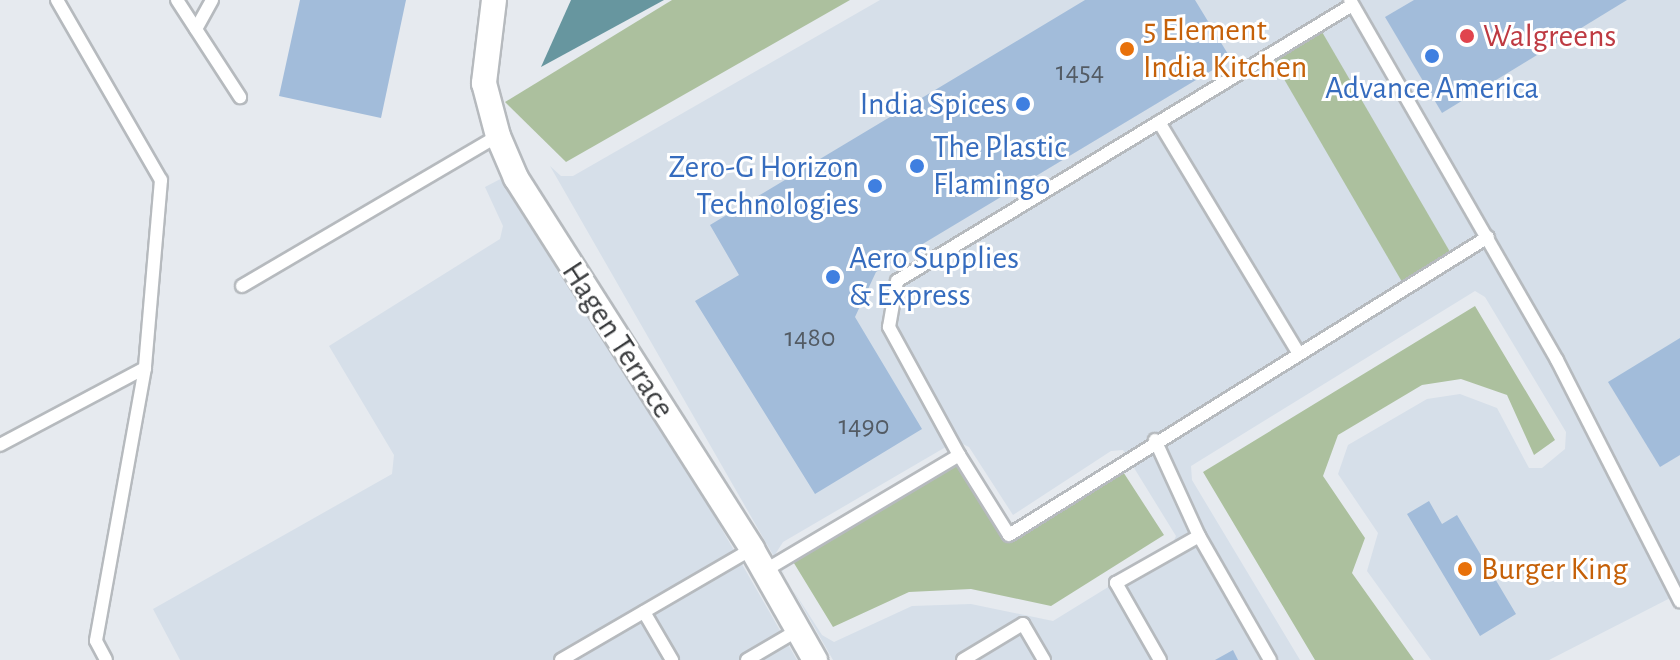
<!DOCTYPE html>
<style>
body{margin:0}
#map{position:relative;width:1680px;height:660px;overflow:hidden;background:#e6eaef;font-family:"Alegreya Sans",sans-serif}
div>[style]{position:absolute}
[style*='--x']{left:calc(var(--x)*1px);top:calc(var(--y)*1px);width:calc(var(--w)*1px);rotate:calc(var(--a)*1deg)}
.built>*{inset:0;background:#d6dfe9}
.green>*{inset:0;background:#acc09e}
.water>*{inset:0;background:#67969f}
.building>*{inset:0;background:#a2bcda}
.roads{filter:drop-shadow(2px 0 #b6babe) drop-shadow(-2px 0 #b6babe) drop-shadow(0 2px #b6babe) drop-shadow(0 -2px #b6babe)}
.service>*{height:12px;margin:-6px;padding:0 6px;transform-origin:6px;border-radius:6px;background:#fff}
.minor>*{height:24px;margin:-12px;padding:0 12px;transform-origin:12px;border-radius:12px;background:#fff}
.dots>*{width:22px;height:22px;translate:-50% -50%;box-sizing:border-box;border:4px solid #fff;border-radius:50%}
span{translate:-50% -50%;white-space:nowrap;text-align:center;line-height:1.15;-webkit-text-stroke:6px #fff;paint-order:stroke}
.number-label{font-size:28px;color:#535b64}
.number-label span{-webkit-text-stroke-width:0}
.food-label{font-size:32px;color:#c56008}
.left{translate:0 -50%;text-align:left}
.health-label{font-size:32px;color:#be3a42}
.shop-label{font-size:32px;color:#366cbe}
.right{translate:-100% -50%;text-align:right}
.street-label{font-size:32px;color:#393b3d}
</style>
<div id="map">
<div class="built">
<i style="clip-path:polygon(880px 0,1680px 0,1680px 593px,1549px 660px,1431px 660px,1367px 571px,1378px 533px,1338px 474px,1348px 445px,1427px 399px,1460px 394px,1497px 408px,1529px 468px,1542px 468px,1565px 449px,1566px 432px,1485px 297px,1475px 291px,1191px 466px,1192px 480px,1300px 660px,833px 660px,793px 590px,822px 635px,834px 642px,912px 606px,971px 604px,1053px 621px,1170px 549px,1176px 536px,1123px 450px,1111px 451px,1013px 515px,969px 447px,956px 441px,783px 542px,776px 553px,784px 574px,550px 166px,561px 176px,573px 176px)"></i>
<i style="clip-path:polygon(516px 171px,797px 660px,180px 660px,153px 609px,392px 474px,394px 455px,329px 346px,500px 239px,503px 226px,485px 187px)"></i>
</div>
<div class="green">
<i style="clip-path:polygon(672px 0,850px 0,566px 162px,505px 102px)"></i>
<i style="clip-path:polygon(1318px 25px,1453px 257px,1405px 287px,1270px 55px)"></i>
<i style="clip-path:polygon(1475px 306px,1555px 440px,1534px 455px,1507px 395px,1461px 379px,1422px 385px,1338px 435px,1323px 476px,1365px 538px,1352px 573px,1414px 660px,1315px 660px,1203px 472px)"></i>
<i style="clip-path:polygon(959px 455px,1009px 534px,1118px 464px,1164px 535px,1051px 606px,971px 589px,909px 592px,833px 627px,789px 555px)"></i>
</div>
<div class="water">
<i style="clip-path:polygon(571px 0,664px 0,541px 67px)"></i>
</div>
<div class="building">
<i style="clip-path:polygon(300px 0,406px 0,381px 118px,279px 96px)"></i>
<i style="clip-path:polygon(1085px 0,1195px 0,1231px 59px,876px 272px,855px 317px,922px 429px,815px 494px,695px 301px,739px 275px,710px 225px)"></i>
<i style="clip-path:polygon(1414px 0,1627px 0,1442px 113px,1385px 17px)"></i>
<i style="clip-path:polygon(1680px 338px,1680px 455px,1660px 467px,1608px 382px)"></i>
<i style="clip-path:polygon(1429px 501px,1442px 524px,1457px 515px,1516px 614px,1480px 636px,1407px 514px)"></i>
<i style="clip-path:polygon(1233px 650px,1238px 660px,1215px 660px)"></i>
</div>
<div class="roads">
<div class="service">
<i style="--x:57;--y:0;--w:208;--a:60"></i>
<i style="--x:161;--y:180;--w:189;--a:94.9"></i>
<i style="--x:145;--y:368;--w:277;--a:100.2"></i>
<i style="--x:96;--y:641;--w:21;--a:62"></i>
<i style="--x:177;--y:0;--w:116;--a:57"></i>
<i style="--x:1350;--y:0;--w:415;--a:60.1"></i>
<i style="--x:1557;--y:360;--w:271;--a:63"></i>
<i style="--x:196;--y:29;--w:33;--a:-61"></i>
<i style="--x:1159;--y:122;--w:269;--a:58.9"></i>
<i style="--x:242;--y:286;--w:297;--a:-30.4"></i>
<i style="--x:1155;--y:440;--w:106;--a:65.4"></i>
<i style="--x:1199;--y:536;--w:143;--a:60.2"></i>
<i style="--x:0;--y:445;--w:164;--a:-28"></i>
<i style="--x:959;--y:455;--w:146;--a:-118.7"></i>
<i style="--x:889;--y:327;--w:47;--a:-80.1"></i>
<i style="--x:897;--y:281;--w:532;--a:-31.24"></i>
<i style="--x:764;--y:571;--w:227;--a:-30.7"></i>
<i style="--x:959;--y:455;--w:94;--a:58"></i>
<i style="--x:1009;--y:535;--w:564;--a:-31.89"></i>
<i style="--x:644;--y:612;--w:56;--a:59.7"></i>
<i style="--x:561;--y:660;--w:221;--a:-30.2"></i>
<i style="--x:747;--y:660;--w:59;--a:-30.5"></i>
<i style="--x:963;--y:660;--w:70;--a:-31"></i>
<i style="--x:1023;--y:624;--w:42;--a:59.7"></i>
<i style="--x:1160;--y:660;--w:89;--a:-119.7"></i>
<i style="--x:1116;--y:583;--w:95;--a:-29.5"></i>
</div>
<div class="minor">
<i style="--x:494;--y:0;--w:84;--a:96.9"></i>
<i style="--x:484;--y:83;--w:55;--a:75.2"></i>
<i style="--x:498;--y:136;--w:46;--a:66.8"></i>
<i style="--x:516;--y:178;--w:440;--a:57.5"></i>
<i style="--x:752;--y:549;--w:128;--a:60.4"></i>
</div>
</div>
<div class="dots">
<i style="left:1467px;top:36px;background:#e0444e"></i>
<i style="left:1127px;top:49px;background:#e8710a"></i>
<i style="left:1432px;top:56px;background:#3f7fe0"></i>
<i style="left:1023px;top:104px;background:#3f7fe0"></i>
<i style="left:917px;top:166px;background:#3f7fe0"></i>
<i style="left:875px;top:186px;background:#3f7fe0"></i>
<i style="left:833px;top:277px;background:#3f7fe0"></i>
<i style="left:1465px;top:569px;background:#e8710a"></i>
</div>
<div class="number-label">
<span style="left:1080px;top:72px">1454</span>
<span style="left:810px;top:338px">1480</span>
<span style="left:864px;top:426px">1490</span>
</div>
<div class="food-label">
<span class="left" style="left:1143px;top:49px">5 Element<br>India Kitchen</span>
<span class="left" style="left:1481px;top:569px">Burger King</span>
</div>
<div class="health-label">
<span class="left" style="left:1483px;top:36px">Walgreens</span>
</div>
<div class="shop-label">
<span style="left:1432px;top:88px">Advance America</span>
<span class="right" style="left:1007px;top:104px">India Spices</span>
<span class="left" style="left:933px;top:166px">The Plastic<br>Flamingo</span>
<span class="right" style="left:859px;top:186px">Zero-G Horizon<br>Technologies</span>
<span class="left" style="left:849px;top:277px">Aero Supplies<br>&amp; Express</span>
</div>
<div class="street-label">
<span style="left:618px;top:340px;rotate:57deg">Hagen Terrace</span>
</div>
</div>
